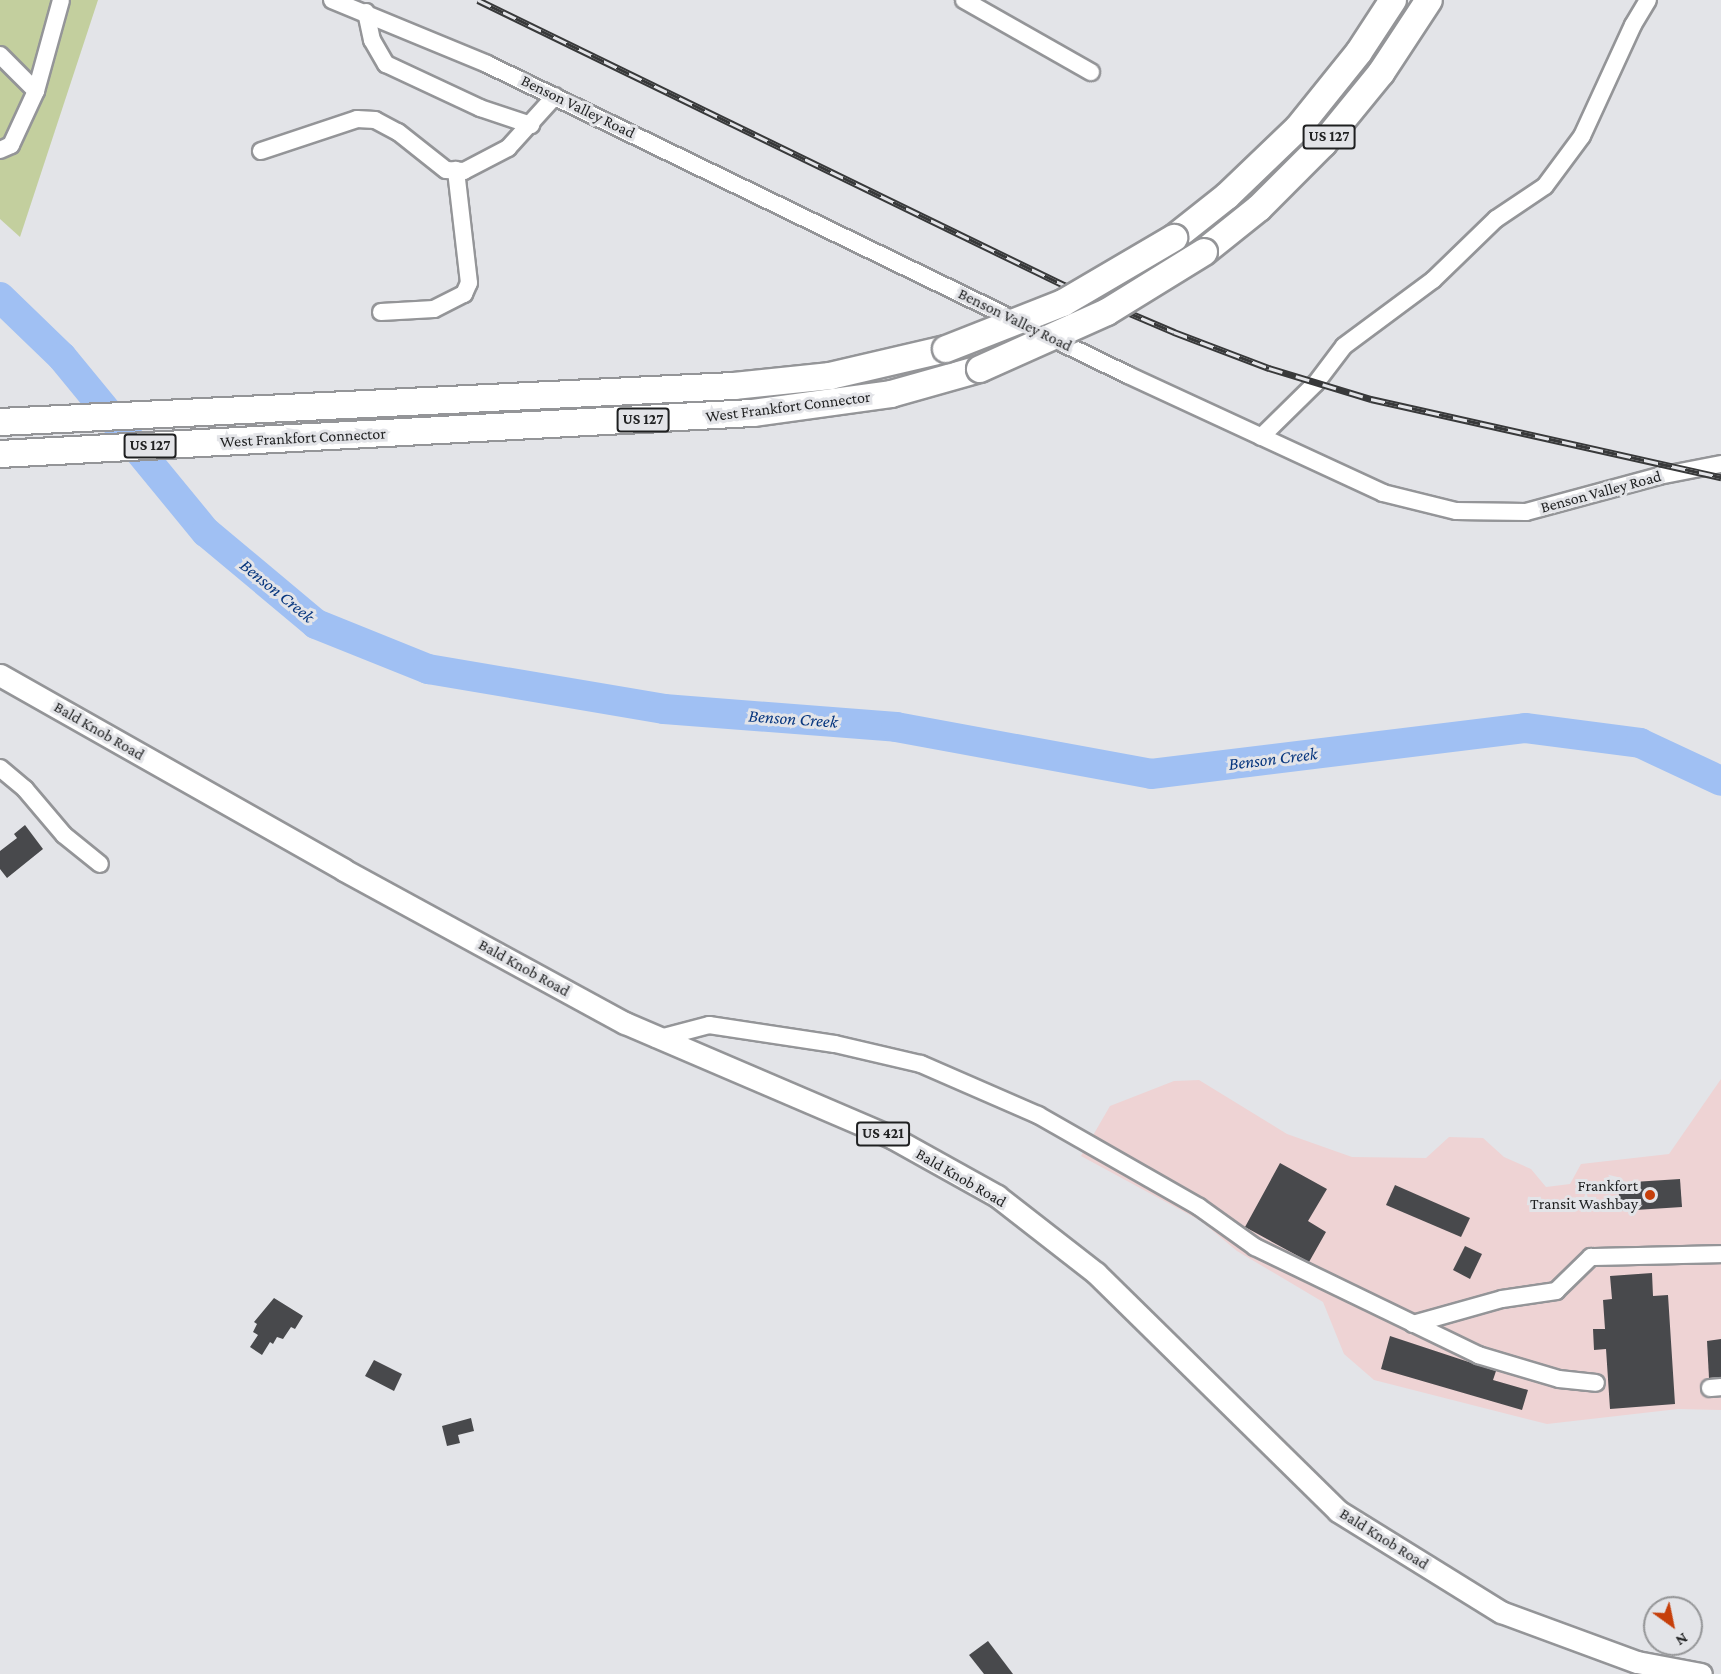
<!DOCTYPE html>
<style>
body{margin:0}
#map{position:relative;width:1721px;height:1674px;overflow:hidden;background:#e3e4e8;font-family:"Crimson Pro",serif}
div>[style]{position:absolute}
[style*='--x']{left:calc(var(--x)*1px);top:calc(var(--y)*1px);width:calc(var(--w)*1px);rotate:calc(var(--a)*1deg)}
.industrial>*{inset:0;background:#eed3d4}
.green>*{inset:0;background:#c3cf9e}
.river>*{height:30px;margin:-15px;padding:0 15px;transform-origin:15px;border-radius:15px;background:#a0c0f3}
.building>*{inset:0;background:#48494c}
.roads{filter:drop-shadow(2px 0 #949598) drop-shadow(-2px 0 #949598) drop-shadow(0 2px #949598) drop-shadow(0 -2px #949598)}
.minor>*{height:16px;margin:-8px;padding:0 8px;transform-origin:8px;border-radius:8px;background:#fff}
.major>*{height:21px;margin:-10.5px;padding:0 10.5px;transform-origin:10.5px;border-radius:10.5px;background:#fff}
.highway>*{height:26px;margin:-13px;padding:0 13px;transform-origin:13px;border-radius:13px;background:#fff}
.rail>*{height:7px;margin-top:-3.5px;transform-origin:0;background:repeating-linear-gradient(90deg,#e3e4e8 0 14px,#38393a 0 28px);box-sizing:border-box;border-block:2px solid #38393a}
.bridges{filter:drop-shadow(2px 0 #949598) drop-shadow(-2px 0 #949598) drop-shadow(0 2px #949598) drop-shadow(0 -2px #949598)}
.highway-bridge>*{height:26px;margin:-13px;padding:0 13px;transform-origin:13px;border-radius:13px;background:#fff}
.dots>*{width:16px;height:16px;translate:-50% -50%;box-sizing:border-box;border:3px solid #e3e4e8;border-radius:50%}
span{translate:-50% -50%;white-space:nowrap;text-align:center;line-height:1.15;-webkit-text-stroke:6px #e3e4e8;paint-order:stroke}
.shield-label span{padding:2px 4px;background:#e3e4e8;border:2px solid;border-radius:4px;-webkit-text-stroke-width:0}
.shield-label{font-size:15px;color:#1f2021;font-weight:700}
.street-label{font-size:16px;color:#1f2021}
.poi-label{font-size:16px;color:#1f2021}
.right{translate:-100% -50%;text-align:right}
.water-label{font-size:18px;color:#07367e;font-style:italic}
.north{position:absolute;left:1643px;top:1596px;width:60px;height:60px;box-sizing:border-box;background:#e3e4e8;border:2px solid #959698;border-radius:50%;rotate:147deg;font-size:16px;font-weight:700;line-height:24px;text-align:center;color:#1f2021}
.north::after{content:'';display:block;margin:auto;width:21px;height:27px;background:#c63f0a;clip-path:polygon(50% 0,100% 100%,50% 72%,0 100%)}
</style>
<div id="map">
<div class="industrial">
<i style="clip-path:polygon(1721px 1079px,1721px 1410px,1678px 1409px,1547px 1424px,1374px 1380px,1344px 1354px,1323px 1302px,1237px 1251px,1201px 1221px,1081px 1156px,1110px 1106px,1174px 1081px,1199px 1080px,1287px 1134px,1352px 1157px,1426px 1158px,1449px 1137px,1483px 1138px,1504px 1157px,1531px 1169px,1546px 1187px,1570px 1184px,1581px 1164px,1669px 1154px)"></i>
</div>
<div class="green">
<i style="clip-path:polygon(0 0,98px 0,20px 237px,0 219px)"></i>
</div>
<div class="river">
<i style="--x:0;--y:297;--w:86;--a:44.1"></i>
<i style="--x:62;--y:357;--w:227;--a:50.6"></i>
<i style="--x:206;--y:532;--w:143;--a:39.9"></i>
<i style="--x:316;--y:624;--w:121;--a:21.9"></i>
<i style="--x:428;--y:669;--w:239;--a:9.6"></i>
<i style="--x:664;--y:709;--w:233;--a:4.4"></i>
<i style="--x:896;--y:727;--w:259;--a:10.4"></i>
<i style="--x:1151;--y:774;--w:377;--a:-7"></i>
<i style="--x:1525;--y:728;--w:116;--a:7.4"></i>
<i style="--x:1640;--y:743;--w:89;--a:25.1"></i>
</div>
<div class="building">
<i style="clip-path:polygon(25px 825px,43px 849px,7px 878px,0 869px,0 851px,17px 838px,14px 834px)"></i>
<i style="clip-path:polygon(1280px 1163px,1327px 1189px,1308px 1221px,1326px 1232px,1309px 1262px,1245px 1227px)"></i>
<i style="clip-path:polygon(1680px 1179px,1682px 1207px,1620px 1211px,1618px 1183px)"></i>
<i style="clip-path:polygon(1395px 1185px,1470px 1218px,1461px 1237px,1386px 1205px)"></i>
<i style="clip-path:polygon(1465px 1246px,1482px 1254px,1470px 1279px,1453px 1270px)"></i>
<i style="clip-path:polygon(1652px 1273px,1653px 1296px,1668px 1295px,1675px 1404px,1610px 1409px,1606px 1349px,1594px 1350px,1593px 1329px,1605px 1329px,1603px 1300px,1612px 1299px,1610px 1276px)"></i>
<i style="clip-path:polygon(274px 1298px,303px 1316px,295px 1329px,291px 1327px,283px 1339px,277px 1337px,273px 1344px,270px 1342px,262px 1355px,250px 1347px,258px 1335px,253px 1332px,257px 1324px,254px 1322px)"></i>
<i style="clip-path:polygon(1390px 1336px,1496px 1371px,1493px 1380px,1528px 1390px,1522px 1410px,1381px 1369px)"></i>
<i style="clip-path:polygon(1721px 1339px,1721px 1377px,1709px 1378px,1707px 1341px)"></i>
<i style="clip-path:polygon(374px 1360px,402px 1374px,394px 1391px,365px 1376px)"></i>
<i style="clip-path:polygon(471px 1418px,474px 1431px,458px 1435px,460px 1443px,447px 1446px,442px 1426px)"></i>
<i style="clip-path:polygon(988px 1641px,1013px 1674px,984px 1674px,969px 1655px)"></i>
</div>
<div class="roads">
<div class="minor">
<i style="--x:332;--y:0;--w:168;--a:22.4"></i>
<i style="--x:487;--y:64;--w:712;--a:25.88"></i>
<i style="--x:1128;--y:375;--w:281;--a:24.8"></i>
<i style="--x:1383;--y:493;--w:75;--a:13.9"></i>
<i style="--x:1456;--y:511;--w:70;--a:0.8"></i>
<i style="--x:1526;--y:512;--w:138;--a:-15.1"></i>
<i style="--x:1659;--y:476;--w:63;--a:-11"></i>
<i style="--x:964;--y:0;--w:146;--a:29.6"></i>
<i style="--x:366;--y:12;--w:29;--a:78"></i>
<i style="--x:372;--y:40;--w:28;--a:60"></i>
<i style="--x:386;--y:64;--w:104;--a:25.1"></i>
<i style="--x:480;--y:108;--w:54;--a:18.4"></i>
<i style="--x:0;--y:55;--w:51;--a:45"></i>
<i style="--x:36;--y:91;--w:94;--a:-74.6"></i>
<i style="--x:0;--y:150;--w:12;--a:-24"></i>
<i style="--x:11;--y:145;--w:60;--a:-65.2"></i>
<i style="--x:261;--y:151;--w:101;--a:-18.4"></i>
<i style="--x:357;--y:119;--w:18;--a:3"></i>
<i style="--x:375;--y:120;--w:26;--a:28"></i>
<i style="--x:398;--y:132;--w:61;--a:38.4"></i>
<i style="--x:446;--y:170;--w:18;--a:3"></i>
<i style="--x:464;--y:171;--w:50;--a:-27.6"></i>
<i style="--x:508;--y:148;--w:70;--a:-47.9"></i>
<i style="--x:381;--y:312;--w:53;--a:-3.2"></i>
<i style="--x:434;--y:309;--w:34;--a:-27"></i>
<i style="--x:464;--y:294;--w:12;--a:-66"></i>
<i style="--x:469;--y:283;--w:114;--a:-96.6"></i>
<i style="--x:1261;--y:437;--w:77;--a:-44.5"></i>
<i style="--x:1316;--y:383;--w:46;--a:-52.9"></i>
<i style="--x:1344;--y:346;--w:111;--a:-36.6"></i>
<i style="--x:1433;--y:280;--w:88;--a:-44.1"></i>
<i style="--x:1496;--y:219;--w:59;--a:-34"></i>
<i style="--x:1545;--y:186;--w:62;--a:-53.5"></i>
<i style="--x:1582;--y:136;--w:122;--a:-65.3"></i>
<i style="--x:1633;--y:25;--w:29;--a:-59"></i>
<i style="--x:0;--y:768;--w:33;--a:40"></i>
<i style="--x:25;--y:789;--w:60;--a:49.7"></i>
<i style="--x:64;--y:835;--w:46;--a:38.9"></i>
<i style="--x:656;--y:1039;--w:55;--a:-14.8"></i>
<i style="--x:709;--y:1025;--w:127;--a:8.6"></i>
<i style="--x:835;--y:1044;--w:88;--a:13.1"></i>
<i style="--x:921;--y:1064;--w:128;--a:23.6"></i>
<i style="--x:1038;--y:1115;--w:185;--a:29.7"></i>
<i style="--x:1199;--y:1207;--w:69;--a:35.5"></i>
<i style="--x:1255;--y:1247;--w:248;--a:25.8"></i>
<i style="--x:1478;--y:1355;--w:84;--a:16.5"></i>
<i style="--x:1559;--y:1379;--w:37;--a:6"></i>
<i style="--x:1413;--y:1324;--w:92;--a:-15.7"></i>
<i style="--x:1502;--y:1299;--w:55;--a:-8.4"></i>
<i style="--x:1556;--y:1291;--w:49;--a:-44.2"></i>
<i style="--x:1591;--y:1257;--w:130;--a:-1.3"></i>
<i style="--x:1710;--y:1388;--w:11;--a:-5"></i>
</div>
<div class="major">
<i style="--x:0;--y:675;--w:395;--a:29.5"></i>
<i style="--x:344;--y:870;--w:320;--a:28.6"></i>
<i style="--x:625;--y:1023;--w:292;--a:23.2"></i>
<i style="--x:893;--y:1138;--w:119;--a:29.1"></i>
<i style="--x:997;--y:1196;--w:125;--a:37.9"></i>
<i style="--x:1096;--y:1273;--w:339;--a:44.5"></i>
<i style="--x:1338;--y:1511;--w:192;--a:31.8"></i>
<i style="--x:1501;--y:1612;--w:145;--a:20.2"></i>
<i style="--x:1637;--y:1662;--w:65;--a:10.6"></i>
</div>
<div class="highway">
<i style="--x:1174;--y:238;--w:68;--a:-38.4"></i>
<i style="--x:1227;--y:196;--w:98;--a:-43.8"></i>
<i style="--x:1298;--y:128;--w:97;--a:-51.2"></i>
<i style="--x:1359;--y:52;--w:62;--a:-56.8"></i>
<i style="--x:1204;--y:252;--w:70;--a:-38.7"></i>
<i style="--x:1259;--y:208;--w:91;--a:-45"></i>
<i style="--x:1323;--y:144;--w:92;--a:-50.8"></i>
<i style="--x:1381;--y:73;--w:87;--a:-56.7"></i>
<i style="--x:0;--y:422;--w:735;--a:-2.81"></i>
<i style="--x:734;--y:386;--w:97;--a:-5.9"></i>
<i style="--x:830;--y:376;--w:119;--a:-13.1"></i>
<i style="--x:0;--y:454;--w:754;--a:-3.12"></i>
<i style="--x:753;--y:413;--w:139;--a:-7.8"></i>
<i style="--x:891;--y:394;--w:92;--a:-15.7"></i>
</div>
</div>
<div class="rail">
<i style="--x:478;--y:0;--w:652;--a:25.94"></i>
<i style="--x:1064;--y:285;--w:120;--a:23.1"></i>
<i style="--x:1174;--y:332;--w:102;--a:20.8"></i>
<i style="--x:1269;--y:368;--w:107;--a:16.9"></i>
<i style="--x:1371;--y:399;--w:359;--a:12.6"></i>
</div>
<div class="bridges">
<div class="highway-bridge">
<i style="--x:946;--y:349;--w:126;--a:-21.5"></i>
<i style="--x:1063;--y:303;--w:129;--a:-30.4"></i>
<i style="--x:980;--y:369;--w:139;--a:-24.2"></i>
<i style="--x:1107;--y:312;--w:114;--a:-31.7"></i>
</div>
</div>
<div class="dots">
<i style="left:1650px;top:1195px;background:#c63f0a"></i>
</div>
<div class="shield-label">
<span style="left:1329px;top:137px">US 127</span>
<span style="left:643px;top:420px">US 127</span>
<span style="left:150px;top:446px">US 127</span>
<span style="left:883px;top:1134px">US 421</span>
</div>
<div class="street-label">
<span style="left:578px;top:107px;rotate:26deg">Benson Valley Road</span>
<span style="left:1015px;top:320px;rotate:26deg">Benson Valley Road</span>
<span style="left:788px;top:407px;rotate:-7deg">West Frankfort Connector</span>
<span style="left:303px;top:438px;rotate:-3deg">West Frankfort Connector</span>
<span style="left:1601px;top:492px;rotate:-15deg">Benson Valley Road</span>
<span style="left:99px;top:731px;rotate:30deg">Bald Knob Road</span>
<span style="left:524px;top:968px;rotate:29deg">Bald Knob Road</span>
<span style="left:961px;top:1178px;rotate:30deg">Bald Knob Road</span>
<span style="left:1384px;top:1539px;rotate:32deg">Bald Knob Road</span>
</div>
<div class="poi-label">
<span class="right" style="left:1638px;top:1195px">Frankfort<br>Transit Washbay</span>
</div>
<div class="water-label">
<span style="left:277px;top:591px;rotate:39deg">Benson Creek</span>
<span style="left:793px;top:719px;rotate:4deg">Benson Creek</span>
<span style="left:1273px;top:759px;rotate:-7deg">Benson Creek</span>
</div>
<div class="north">N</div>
</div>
